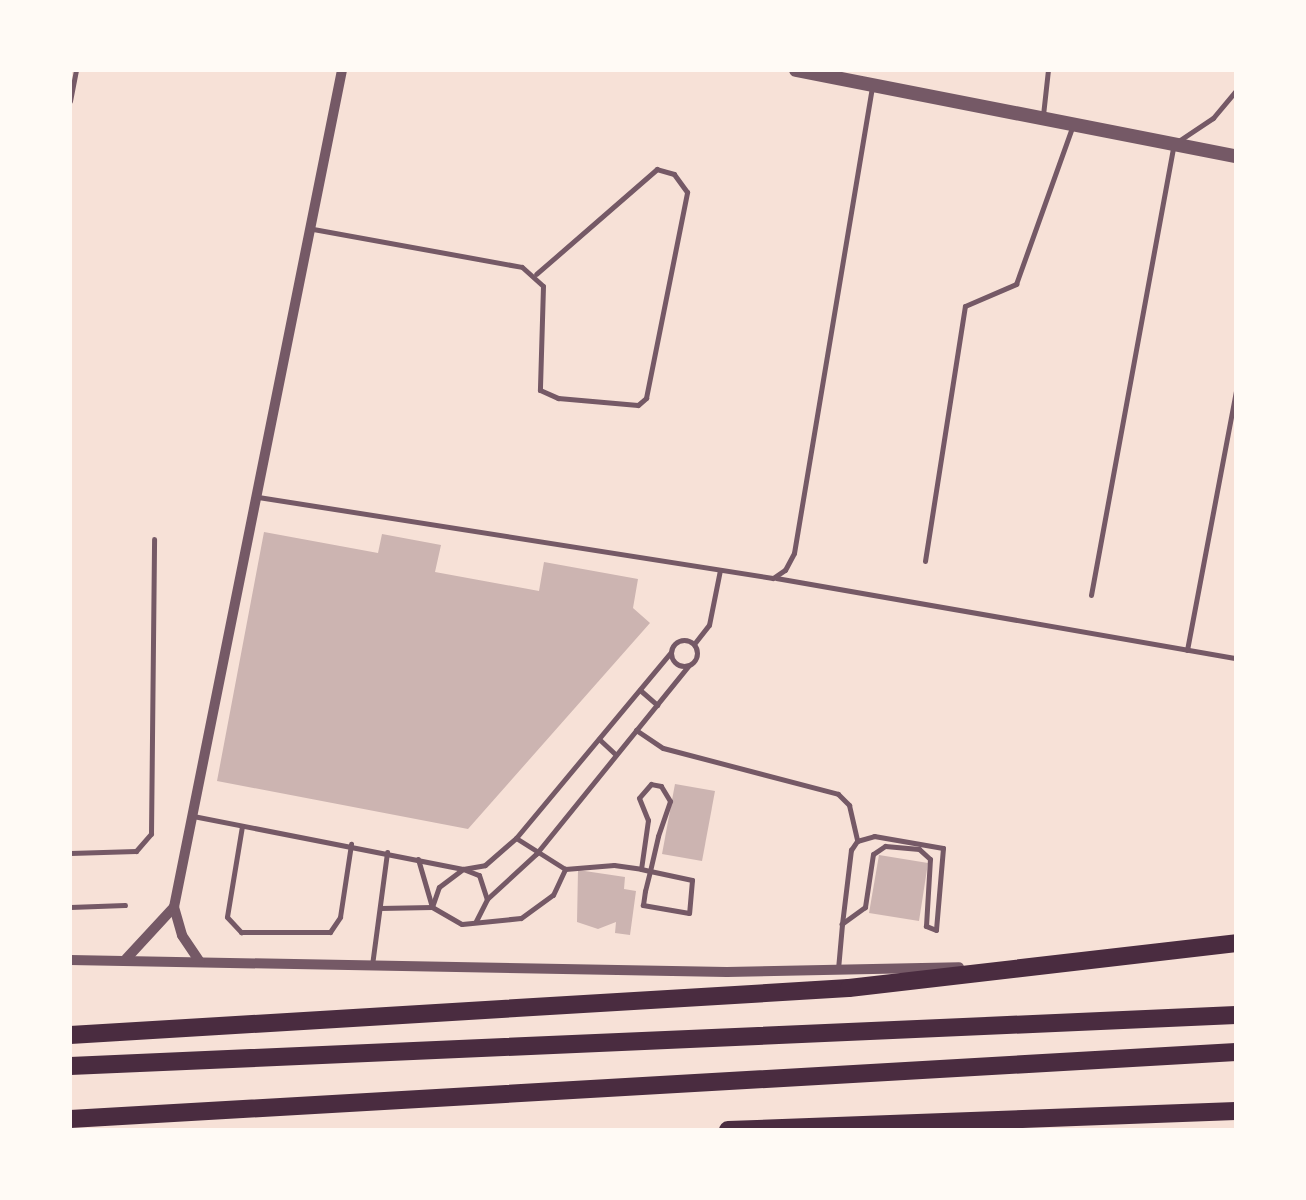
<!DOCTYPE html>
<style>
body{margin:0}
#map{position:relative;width:1306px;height:1200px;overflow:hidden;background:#f7e1d7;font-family:"Exo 2",sans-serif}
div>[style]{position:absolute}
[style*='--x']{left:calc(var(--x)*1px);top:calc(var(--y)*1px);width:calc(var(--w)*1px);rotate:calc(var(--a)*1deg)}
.building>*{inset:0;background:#ccb4b1}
.service>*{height:5px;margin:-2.5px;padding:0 2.5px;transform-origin:2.5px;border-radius:2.5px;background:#755966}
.service>.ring{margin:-2.5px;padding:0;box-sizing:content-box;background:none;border:5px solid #755966;border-radius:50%}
.minor>*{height:10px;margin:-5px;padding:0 5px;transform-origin:5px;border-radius:5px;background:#755966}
.tertiary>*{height:14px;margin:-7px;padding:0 7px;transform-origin:7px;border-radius:7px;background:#755966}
.primary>*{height:18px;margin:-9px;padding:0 9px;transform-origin:9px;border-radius:9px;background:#4a2c40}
span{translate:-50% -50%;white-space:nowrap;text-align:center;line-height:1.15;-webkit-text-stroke:8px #fffaf5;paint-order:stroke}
.frame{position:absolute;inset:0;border:72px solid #fffaf5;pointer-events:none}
</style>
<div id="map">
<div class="building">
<i style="clip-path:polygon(264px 532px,378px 553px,382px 534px,441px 545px,435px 572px,539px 591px,544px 562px,638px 579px,633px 608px,650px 623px,468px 829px,217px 781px)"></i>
<i style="clip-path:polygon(675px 784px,715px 791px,702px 861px,662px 854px)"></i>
<i style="clip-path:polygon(879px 855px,928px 863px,919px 921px,869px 913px)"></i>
<i style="clip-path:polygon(578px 870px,625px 877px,624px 889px,636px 891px,630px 935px,615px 933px,616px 922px,598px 929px,577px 922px)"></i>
</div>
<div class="service">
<i style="--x:70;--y:101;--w:32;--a:-79"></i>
<i style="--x:1043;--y:115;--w:45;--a:-83.7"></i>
<i style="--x:313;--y:229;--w:212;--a:10.3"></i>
<i style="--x:522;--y:267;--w:28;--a:42"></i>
<i style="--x:543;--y:286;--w:104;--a:91.7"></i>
<i style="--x:540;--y:390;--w:20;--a:24"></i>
<i style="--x:558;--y:398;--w:80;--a:5"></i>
<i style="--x:638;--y:405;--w:11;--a:-41"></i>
<i style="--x:646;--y:398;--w:210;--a:-78.7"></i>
<i style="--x:687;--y:192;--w:22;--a:-126"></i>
<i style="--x:674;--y:174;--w:18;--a:-164"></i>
<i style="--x:657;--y:169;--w:160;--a:139"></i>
<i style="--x:258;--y:497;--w:521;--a:8.94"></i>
<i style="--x:773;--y:578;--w:14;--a:-34"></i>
<i style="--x:785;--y:570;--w:19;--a:-62"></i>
<i style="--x:794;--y:553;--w:473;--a:-80.5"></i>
<i style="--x:925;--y:561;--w:258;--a:-81.1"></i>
<i style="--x:965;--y:306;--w:56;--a:-23.3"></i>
<i style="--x:1016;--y:284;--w:166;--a:-70.3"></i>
<i style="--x:776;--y:578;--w:467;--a:9.9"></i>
<i style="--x:1091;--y:595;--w:459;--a:-79.6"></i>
<i style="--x:1174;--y:144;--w:47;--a:-33.7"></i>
<i style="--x:1213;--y:118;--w:35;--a:-50"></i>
<i class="ring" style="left:671px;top:640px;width:21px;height:21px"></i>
<i style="--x:694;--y:644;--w:24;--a:-52"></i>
<i style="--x:709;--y:625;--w:56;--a:-78.7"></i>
<i style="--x:1187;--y:650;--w:264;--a:-79.3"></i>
<i style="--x:640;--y:690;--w:23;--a:41"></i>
<i style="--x:636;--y:730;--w:32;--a:34"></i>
<i style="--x:663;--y:748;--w:181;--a:14.7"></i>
<i style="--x:838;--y:794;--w:16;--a:45"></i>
<i style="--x:849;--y:805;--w:37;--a:77"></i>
<i style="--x:599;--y:739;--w:22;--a:43"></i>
<i style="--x:193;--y:816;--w:275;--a:11.1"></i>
<i style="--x:463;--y:869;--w:22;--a:-10"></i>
<i style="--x:485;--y:865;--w:41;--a:-41.1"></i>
<i style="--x:516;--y:838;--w:242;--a:-50.2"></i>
<i style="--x:242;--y:826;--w:92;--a:99.4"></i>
<i style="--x:227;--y:917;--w:21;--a:47"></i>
<i style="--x:241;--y:932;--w:89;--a:0"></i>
<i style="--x:330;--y:932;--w:18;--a:-56"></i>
<i style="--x:340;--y:917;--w:74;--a:-81.4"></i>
<i style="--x:516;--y:838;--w:58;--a:32.3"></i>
<i style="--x:565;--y:869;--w:49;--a:-4.7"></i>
<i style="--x:614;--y:865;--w:27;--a:8"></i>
<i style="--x:641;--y:869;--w:9;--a:13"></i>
<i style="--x:650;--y:871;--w:43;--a:12.1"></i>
<i style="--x:692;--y:880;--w:33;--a:95"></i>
<i style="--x:689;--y:913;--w:47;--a:-170.1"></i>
<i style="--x:643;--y:905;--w:14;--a:-82"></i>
<i style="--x:645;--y:891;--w:21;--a:-76"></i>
<i style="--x:650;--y:871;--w:36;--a:-77"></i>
<i style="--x:658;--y:836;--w:37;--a:-71"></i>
<i style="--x:670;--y:801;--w:17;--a:-121"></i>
<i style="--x:661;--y:786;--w:10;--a:-169"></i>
<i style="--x:651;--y:784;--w:18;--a:131"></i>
<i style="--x:639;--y:798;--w:24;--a:68"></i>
<i style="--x:648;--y:820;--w:49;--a:98.1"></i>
<i style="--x:70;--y:853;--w:66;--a:-1.7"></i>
<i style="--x:136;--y:851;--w:23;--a:-49"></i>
<i style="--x:151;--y:834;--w:295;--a:-89.4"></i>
<i style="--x:418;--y:859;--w:50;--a:73.7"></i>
<i style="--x:432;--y:907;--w:34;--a:30"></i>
<i style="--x:462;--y:924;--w:59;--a:-5.8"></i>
<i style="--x:521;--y:918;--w:39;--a:-36"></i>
<i style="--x:553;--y:895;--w:29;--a:-65"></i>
<i style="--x:70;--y:907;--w:55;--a:-2.1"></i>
<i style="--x:380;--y:908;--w:52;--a:-1.1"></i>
<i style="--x:432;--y:907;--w:21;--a:-71"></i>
<i style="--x:439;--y:887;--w:30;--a:-37"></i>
<i style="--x:463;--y:869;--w:17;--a:21"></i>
<i style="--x:479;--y:875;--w:25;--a:72"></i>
<i style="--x:476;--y:921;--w:25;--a:-63"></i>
<i style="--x:487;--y:899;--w:67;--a:-42.6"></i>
<i style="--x:536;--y:854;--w:242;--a:-51"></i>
<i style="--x:372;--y:965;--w:114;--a:-82.4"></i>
<i style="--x:838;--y:969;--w:45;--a:-84.9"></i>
<i style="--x:842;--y:924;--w:75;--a:-83.1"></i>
<i style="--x:851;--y:850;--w:11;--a:-56"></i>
<i style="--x:857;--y:841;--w:18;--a:-16"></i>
<i style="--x:874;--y:836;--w:70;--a:9.9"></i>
<i style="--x:943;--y:848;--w:82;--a:94.9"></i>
<i style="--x:936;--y:930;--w:11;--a:-158"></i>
<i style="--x:926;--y:926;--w:67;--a:-86.6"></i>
<i style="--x:930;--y:859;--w:15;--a:-138"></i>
<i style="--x:919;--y:849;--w:34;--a:-175"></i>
<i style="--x:885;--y:846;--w:14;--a:146"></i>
<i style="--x:873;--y:854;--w:54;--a:98.6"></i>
<i style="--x:865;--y:907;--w:29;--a:144"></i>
</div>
<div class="minor">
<i style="--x:126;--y:959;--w:71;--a:-47.3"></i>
<i style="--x:70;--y:960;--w:657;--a:1.05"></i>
<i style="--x:727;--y:972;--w:232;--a:-1.2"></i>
<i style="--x:200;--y:962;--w:32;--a:-124"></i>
<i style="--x:182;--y:935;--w:29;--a:-106"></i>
<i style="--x:174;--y:907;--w:854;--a:-78.65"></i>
</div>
<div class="tertiary">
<i style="--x:796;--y:70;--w:448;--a:11.1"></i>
</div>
<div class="primary">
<i style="--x:70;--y:1035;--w:780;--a:-3.45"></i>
<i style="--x:849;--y:988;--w:390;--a:-6.6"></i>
<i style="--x:70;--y:1066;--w:1167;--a:-2.5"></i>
<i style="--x:70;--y:1119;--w:1168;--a:-3.29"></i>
<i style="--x:728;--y:1130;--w:508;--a:-2.14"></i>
</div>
<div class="frame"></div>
</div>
